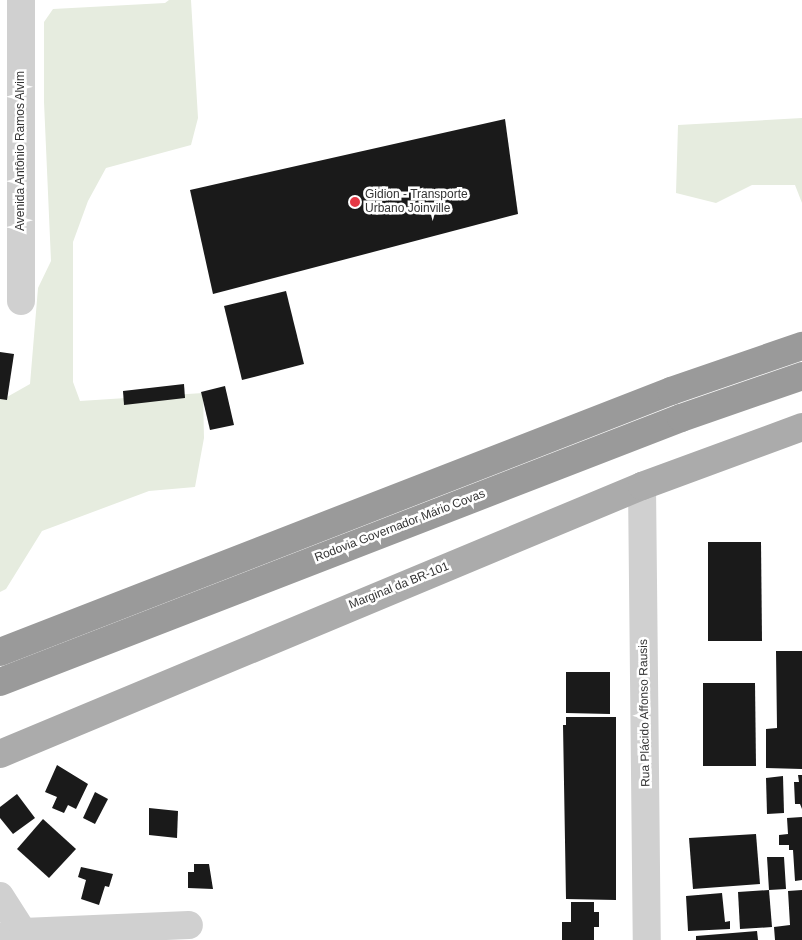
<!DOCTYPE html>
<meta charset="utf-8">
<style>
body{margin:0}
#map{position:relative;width:802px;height:940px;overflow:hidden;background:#fff;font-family:Arial,sans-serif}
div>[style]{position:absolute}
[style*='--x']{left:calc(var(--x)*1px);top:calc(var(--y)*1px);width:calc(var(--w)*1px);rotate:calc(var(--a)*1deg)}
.green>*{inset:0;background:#e6ecdf}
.building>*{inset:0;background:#1a1a1a}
.minor>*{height:28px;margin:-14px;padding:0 14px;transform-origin:14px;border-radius:14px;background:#d0d0d0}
.major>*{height:28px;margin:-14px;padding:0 14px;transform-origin:14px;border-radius:14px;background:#ababab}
.highway>*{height:28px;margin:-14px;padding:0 14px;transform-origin:14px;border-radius:14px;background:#9a9a9a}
.dots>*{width:14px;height:14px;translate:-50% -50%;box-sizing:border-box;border:2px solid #fff;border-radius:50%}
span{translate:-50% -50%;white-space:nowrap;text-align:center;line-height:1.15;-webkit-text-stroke:5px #fff;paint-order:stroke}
.street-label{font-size:12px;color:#333}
.poi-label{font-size:12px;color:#333}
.left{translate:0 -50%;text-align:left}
</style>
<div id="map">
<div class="green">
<i style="clip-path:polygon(169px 0,191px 0,198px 118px,191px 145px,106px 168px,88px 201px,73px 242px,73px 382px,80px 401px,203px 393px,204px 438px,195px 487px,149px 491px,42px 531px,6px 589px,0 592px,0 397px,7px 397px,30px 384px,38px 288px,51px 261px,44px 102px,44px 22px,53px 9px,165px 3px)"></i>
<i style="clip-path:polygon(802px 118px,802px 203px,795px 185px,752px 185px,716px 203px,676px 193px,678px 125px)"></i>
</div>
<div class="building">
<i style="clip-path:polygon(505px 119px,518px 214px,213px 294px,190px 190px)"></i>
<i style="clip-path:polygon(286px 291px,304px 364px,242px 380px,224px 306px)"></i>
<i style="clip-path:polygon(0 352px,14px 354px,7px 400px,0 399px)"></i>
<i style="clip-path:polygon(184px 384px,185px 398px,124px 405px,123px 391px)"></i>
<i style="clip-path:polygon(225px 386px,234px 425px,210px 430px,201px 392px)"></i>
<i style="clip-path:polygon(708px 542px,761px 542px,762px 641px,708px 641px)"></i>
<i style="clip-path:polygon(776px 651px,802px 651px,802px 769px,766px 768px,766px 729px,777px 728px)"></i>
<i style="clip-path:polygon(566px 672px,610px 672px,610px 714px,566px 713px)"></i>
<i style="clip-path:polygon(703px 683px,755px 683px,756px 766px,703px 766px)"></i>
<i style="clip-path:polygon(566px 717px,616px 717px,616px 900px,566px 899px,563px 725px,566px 725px)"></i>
<i style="clip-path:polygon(57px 765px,88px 784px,76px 809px,68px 805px,64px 813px,52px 808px,57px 797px,45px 792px)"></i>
<i style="clip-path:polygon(798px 775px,802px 775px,802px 809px,800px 804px,795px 804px,794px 782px,799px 782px)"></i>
<i style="clip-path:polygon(783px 776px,784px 813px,767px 814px,766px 778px)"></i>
<i style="clip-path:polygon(95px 792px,108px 799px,95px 824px,83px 818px)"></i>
<i style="clip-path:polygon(17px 794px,35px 818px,13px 834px,0 818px,0 807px)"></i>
<i style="clip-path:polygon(149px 808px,178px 811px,177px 838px,149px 835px)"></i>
<i style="clip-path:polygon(802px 817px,802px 880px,795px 881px,793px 850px,789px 850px,789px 845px,779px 845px,779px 835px,788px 834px,787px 818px)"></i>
<i style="clip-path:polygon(43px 819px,76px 849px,49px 878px,17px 849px)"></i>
<i style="clip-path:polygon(756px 834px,760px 884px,693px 889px,689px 838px)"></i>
<i style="clip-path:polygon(767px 857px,784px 857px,786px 889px,769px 890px)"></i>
<i style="clip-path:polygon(194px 864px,209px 864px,213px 889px,188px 888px,188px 872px,194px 872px)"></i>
<i style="clip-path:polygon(81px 867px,113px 874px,109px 887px,105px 886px,99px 905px,81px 899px,86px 880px,78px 877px)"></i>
<i style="clip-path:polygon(769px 890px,772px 927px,740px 929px,738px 892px)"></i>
<i style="clip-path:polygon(802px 890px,802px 940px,775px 940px,774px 927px,790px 925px,788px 891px)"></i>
<i style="clip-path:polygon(722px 893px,725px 922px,730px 921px,730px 929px,688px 931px,686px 896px)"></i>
<i style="clip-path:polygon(571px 902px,594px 902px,594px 912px,599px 912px,599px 927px,594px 927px,594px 940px,562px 940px,562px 922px,571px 922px)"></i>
<i style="clip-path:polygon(757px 931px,758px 940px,696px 940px,696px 936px)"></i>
</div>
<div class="minor">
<i style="--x:21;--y:301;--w:301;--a:-90"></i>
<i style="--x:642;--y:486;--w:454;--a:89.4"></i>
<i style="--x:0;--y:896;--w:43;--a:57.4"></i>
<i style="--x:0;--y:937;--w:24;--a:-12"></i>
<i style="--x:23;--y:932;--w:166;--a:-2.4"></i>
</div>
<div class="major">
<i style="--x:0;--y:754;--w:696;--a:-22.66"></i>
<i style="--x:642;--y:486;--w:171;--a:-20.2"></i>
</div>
<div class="highway">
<i style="--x:0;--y:652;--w:720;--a:-21.25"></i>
<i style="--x:671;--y:391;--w:139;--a:-19"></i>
<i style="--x:0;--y:682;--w:730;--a:-21.19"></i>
<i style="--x:681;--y:418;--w:128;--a:-19.1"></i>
</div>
<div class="dots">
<i style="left:355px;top:202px;background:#e63946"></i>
</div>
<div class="street-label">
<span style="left:21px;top:151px;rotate:-90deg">Avenida Antônio Ramos Alvim</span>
<span style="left:400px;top:526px;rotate:-21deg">Rodovia Governador Mário Covas</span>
<span style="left:399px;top:586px;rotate:-22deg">Marginal da BR-101</span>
<span style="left:645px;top:713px;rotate:-91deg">Rua Plácido Affonso Rausis</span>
</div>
<div class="poi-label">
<span class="left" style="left:365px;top:202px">Gidion - Transporte<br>Urbano Joinville</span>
</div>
</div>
